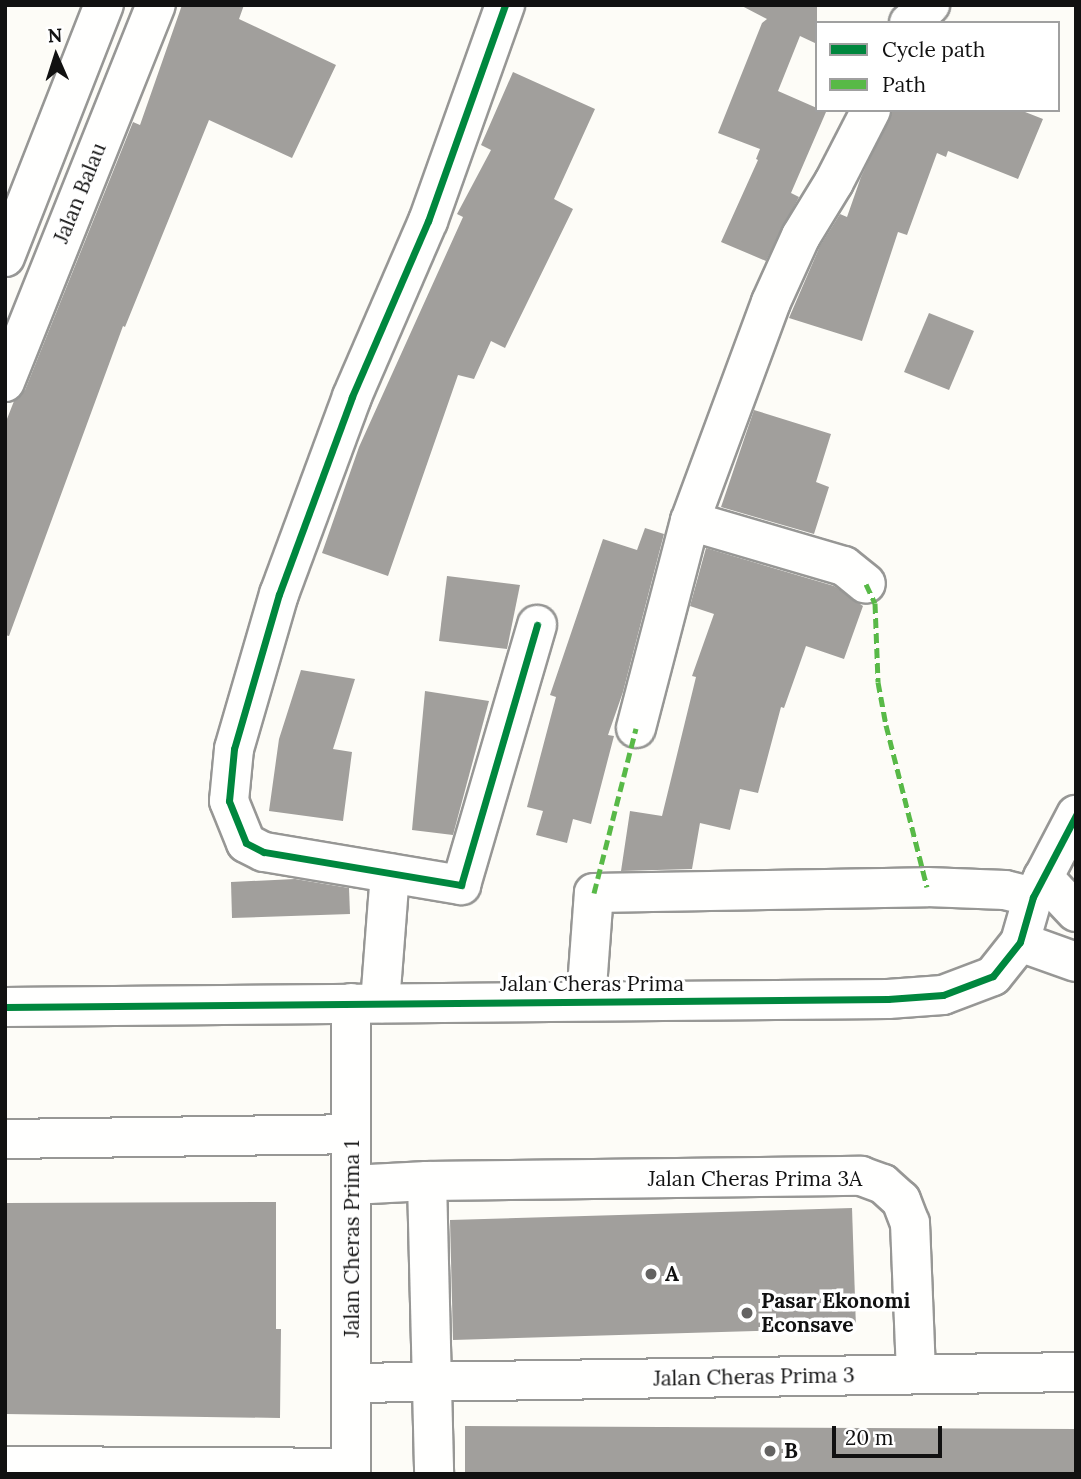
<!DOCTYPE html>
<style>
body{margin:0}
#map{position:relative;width:1081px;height:1479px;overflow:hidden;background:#fdfcf7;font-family:Lora,serif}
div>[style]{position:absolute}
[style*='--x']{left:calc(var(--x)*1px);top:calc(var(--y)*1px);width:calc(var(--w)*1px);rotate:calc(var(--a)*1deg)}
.building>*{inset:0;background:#a19f9c}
.roads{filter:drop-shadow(2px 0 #979795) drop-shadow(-2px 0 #979795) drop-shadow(0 2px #979795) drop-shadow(0 -2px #979795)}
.minor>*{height:38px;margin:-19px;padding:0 19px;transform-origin:19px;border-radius:19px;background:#fffffe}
.quiet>*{height:5px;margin-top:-2.5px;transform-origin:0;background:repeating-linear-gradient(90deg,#58b947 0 10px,transparent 0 15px)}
.cycleway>*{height:7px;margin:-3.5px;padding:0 3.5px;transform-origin:3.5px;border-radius:3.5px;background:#00873e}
.dots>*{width:19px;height:19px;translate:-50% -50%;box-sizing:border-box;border:4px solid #fff;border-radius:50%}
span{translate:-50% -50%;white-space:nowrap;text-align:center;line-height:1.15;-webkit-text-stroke:7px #fff;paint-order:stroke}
.street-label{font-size:21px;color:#111}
.poi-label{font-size:21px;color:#111;font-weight:700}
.left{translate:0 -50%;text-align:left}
.frame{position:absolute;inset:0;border:7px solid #111;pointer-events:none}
.legend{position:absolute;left:815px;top:21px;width:245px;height:91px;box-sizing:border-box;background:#fff;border:2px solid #a0a0a0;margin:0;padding:9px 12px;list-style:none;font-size:21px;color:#111}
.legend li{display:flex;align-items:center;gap:14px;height:35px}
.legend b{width:35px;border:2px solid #a0a0a0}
.north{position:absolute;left:21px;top:21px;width:70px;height:70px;-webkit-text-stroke:5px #fff;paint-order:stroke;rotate:357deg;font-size:19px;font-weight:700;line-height:28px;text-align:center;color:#111}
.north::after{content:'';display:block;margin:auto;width:24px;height:32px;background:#111;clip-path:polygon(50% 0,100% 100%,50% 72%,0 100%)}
.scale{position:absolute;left:832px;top:1426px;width:110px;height:32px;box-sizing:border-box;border:4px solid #111;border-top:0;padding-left:9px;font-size:21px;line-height:24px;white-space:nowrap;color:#111;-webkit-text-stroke:5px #fff;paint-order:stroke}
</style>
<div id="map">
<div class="building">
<i style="clip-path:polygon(182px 5px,244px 5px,239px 19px,336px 65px,292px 158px,209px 120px,125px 327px,123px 326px,9px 636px,5px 635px,5px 424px,14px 401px,25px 390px,133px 122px,140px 125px)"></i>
<i style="clip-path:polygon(740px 5px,817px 5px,817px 44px,800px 36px,778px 91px,826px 112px,791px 193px,799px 197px,766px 261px,721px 242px,758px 160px,756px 159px,760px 149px,718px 133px,762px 23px,767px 19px)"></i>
<i style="clip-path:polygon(513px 72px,595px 109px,554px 199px,573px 209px,505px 348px,491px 341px,474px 379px,458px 375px,388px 576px,322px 553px,359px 447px,463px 217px,457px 214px,491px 150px,481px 145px)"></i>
<i style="clip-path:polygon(893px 110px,1020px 110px,1043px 119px,1018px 179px,948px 151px,946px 157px,937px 153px,907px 235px,898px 232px,862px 341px,789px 318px,820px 246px,840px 214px,847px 217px,861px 177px)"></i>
<i style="clip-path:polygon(929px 313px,974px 331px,949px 390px,904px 372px)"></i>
<i style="clip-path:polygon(754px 410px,831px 434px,816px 482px,829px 487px,814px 534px,721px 507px)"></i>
<i style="clip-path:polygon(645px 528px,664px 534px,623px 692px,608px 735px,614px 736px,591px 824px,573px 819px,567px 843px,536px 835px,543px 811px,527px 807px,556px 697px,550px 695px,603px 539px,637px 550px)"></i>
<i style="clip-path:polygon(706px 548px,834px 586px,863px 606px,844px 659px,806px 646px,784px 708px,781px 707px,758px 793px,740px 789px,730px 830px,700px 823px,692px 869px,621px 871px,630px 811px,662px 816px,696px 677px,692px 676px,714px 614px,690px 606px)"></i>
<i style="clip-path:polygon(447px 576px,520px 585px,507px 649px,439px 641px)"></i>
<i style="clip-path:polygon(301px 670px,355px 679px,333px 749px,352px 752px,343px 821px,269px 811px,279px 739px)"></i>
<i style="clip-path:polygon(425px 691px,489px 701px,453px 835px,412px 830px)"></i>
<i style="clip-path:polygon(295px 879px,349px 888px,350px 914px,232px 918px,231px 882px)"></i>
<i style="clip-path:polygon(276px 1202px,276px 1329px,281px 1329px,280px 1418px,5px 1414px,5px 1203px)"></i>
<i style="clip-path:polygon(852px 1208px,856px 1328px,453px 1340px,450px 1220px)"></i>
<i style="clip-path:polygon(465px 1426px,1076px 1429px,1076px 1474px,465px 1474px)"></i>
</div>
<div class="roads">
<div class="minor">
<i style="--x:505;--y:5;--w:229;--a:109.6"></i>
<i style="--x:428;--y:221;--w:192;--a:113.4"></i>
<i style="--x:352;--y:397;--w:210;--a:110.3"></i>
<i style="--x:279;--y:594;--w:161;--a:106.2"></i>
<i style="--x:234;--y:749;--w:52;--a:95.5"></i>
<i style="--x:229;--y:801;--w:45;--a:68"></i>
<i style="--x:246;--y:843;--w:20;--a:27"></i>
<i style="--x:264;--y:852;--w:200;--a:9.5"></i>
<i style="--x:461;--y:885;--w:271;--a:-73.7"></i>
<i style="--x:909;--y:23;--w:28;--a:-41"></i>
<i style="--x:5;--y:257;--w:271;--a:-68.6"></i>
<i style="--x:5;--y:382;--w:406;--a:-68.2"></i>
<i style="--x:690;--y:521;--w:160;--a:16.3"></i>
<i style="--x:844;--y:566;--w:28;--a:39"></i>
<i style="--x:636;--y:728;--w:214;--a:-75.4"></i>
<i style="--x:690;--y:521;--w:233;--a:-69.7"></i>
<i style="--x:771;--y:302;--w:72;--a:-65.6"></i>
<i style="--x:801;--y:236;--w:63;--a:-58.6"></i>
<i style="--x:834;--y:182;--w:81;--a:-62.8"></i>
<i style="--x:1043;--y:877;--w:48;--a:46.7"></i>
<i style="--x:1020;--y:942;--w:59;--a:19.7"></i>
<i style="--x:586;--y:1001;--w:108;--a:-85.8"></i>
<i style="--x:594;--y:893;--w:333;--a:-1"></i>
<i style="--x:927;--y:887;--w:78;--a:2.2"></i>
<i style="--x:1005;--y:890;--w:29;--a:14"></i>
<i style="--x:380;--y:1003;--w:130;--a:-85.6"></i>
<i style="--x:5;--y:1007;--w:883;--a:-0.52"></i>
<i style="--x:888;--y:999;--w:55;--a:-4.2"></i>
<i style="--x:943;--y:995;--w:53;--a:-20.8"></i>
<i style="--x:993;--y:976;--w:43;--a:-51.5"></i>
<i style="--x:1020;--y:942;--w:47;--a:-73.9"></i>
<i style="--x:1033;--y:897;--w:93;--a:-62.3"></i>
<i style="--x:5;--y:1139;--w:346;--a:-0.8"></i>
<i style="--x:427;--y:1181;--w:293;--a:88.6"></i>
<i style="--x:351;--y:1185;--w:76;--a:-3"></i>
<i style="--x:427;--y:1181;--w:434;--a:-0.7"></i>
<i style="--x:861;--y:1176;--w:23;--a:20"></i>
<i style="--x:883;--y:1184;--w:24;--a:42"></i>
<i style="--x:901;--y:1200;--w:25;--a:69"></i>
<i style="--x:910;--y:1223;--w:151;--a:87.7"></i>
<i style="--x:352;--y:1383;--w:724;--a:-0.87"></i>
<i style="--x:5;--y:1466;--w:346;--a:0.3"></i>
<i style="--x:351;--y:1474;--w:471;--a:-90"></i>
</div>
</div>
<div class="quiet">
<i style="--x:866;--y:584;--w:21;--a:65"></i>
<i style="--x:875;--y:603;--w:79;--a:87.8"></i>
<i style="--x:878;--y:682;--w:44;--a:79.5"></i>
<i style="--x:886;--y:725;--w:167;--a:75.8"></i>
<i style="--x:594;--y:893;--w:170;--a:-75.7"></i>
</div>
<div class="cycleway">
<i style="--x:505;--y:5;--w:229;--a:109.6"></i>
<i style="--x:428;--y:221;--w:192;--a:113.4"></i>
<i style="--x:352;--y:397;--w:210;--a:110.3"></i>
<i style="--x:279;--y:594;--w:161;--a:106.2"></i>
<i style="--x:234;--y:749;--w:52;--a:95.5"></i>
<i style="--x:229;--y:801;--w:45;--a:68"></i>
<i style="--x:246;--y:843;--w:20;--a:27"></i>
<i style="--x:264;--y:852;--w:200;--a:9.5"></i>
<i style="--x:461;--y:885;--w:271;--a:-73.7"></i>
<i style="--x:5;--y:1007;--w:883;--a:-0.52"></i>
<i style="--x:888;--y:999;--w:55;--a:-4.2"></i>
<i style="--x:943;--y:995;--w:53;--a:-20.8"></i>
<i style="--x:993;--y:976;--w:43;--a:-51.5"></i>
<i style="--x:1020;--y:942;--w:47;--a:-73.9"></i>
<i style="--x:1033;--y:897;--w:93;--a:-62.3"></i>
</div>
<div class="dots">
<i style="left:651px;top:1274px;background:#646362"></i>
<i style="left:747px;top:1313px;background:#646362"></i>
<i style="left:770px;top:1451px;background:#646362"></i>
</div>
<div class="street-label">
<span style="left:80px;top:193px;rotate:-68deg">Jalan Balau</span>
<span style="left:592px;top:984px">Jalan Cheras Prima</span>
<span style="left:755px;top:1179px">Jalan Cheras Prima 3A</span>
<span style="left:352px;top:1239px;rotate:-90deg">Jalan Cheras Prima 1</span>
<span style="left:754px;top:1377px;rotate:-1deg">Jalan Cheras Prima 3</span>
</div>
<div class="poi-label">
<span class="left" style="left:665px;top:1274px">A</span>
<span class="left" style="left:761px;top:1313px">Pasar Ekonomi<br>Econsave</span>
<span class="left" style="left:784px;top:1451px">B</span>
</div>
<div class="frame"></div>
<ul class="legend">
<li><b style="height:9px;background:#00873e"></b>Cycle path</li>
<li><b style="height:9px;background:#58b947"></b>Path</li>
</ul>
<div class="north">N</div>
<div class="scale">20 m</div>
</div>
